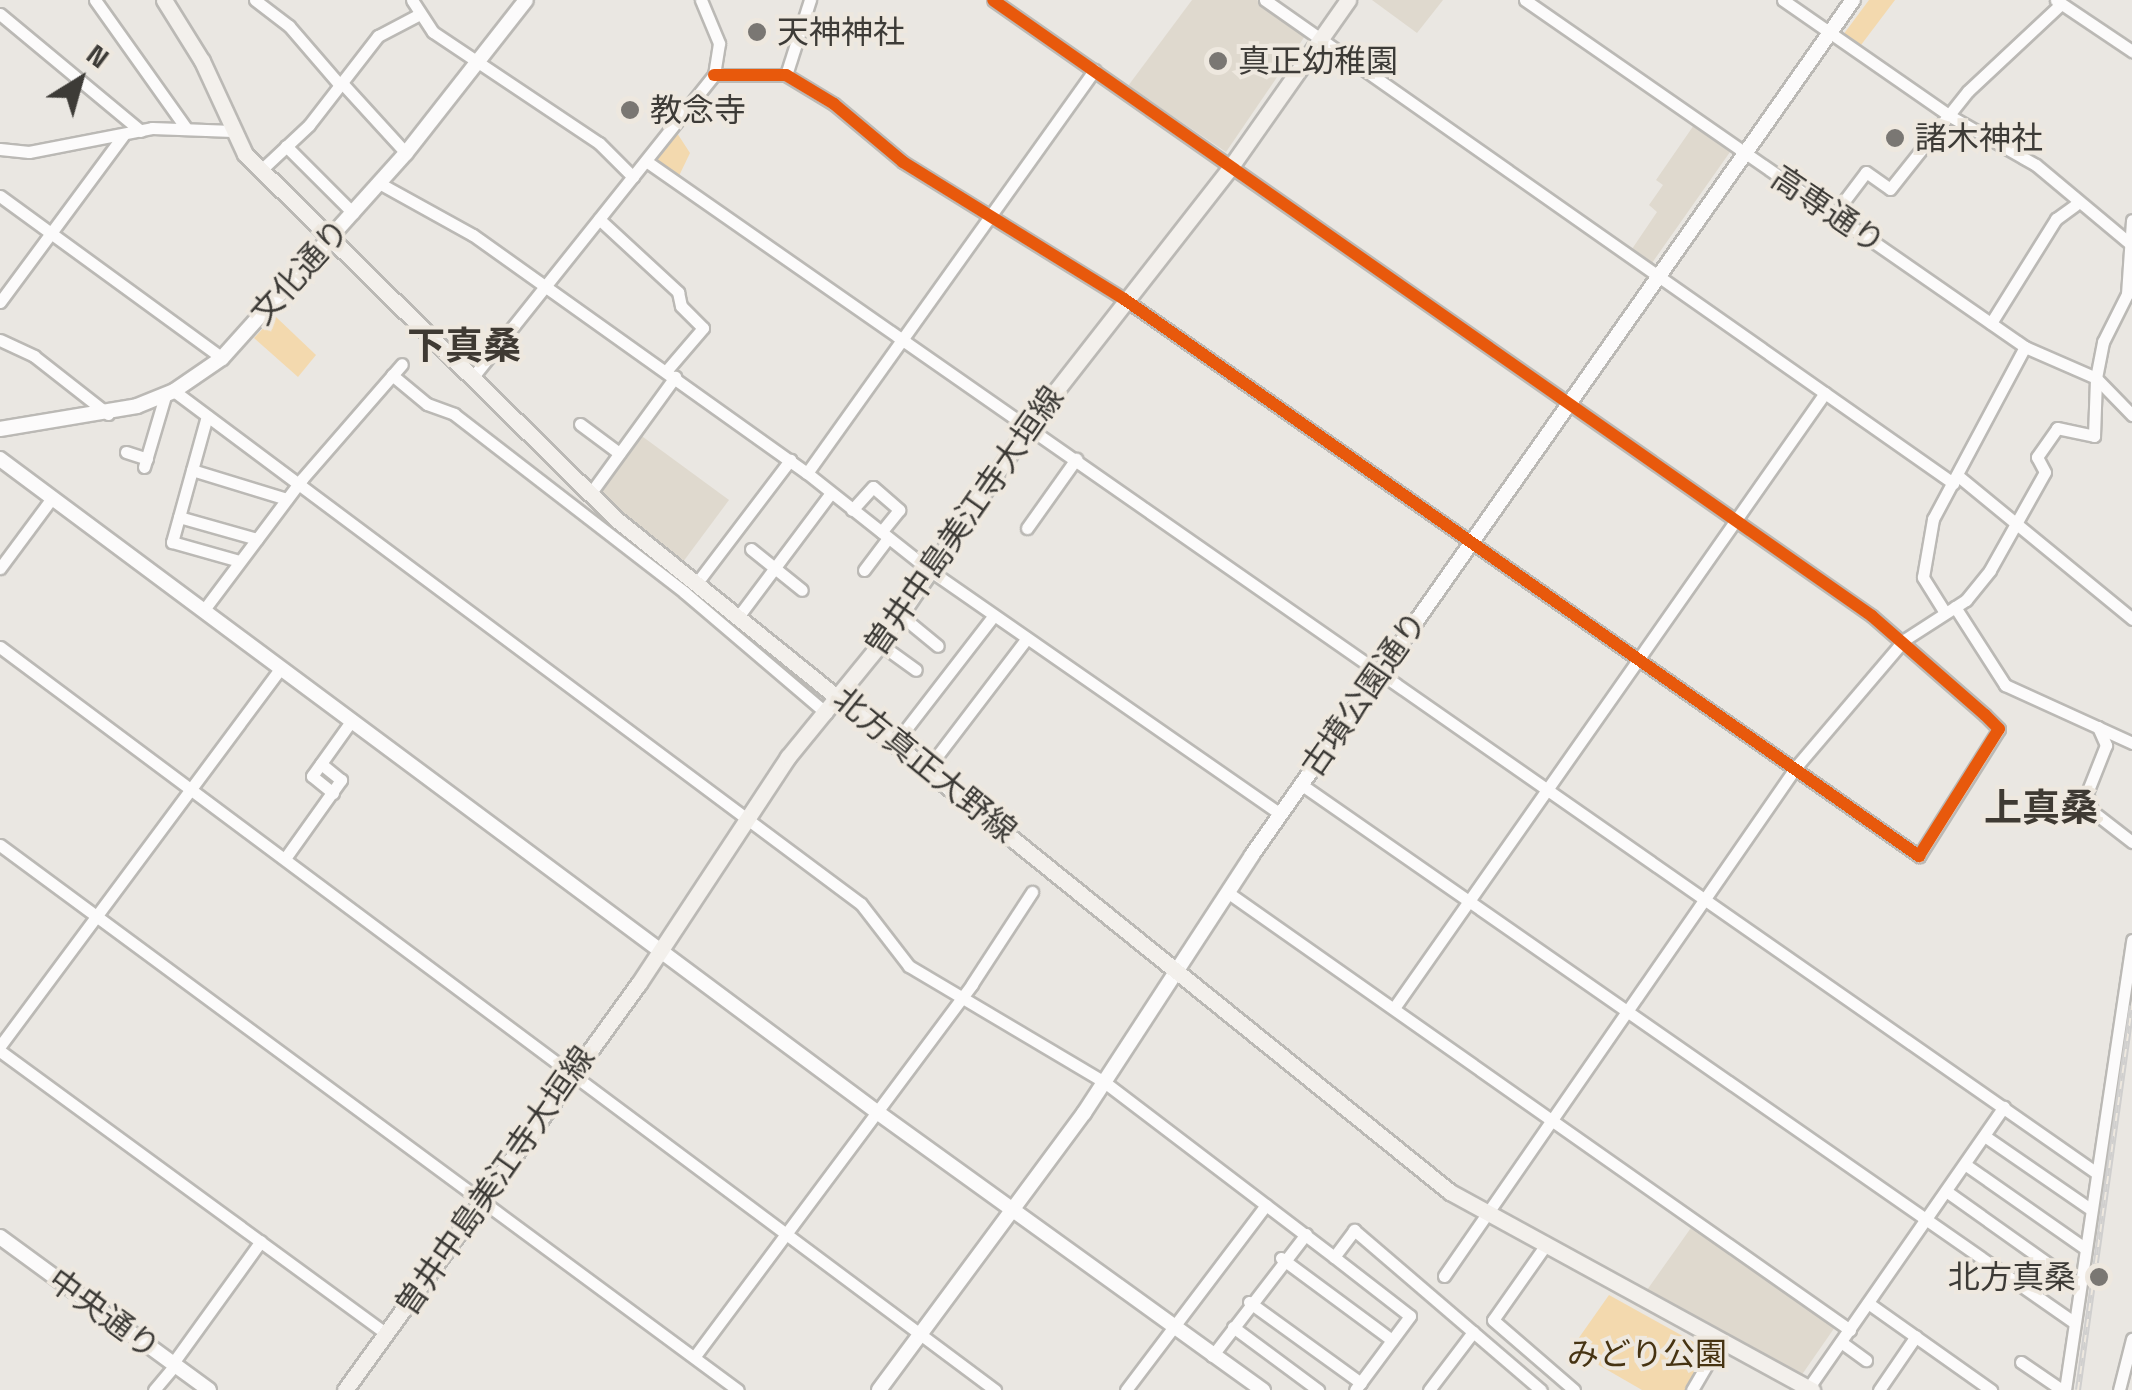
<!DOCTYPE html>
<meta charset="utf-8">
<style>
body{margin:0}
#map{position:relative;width:2132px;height:1390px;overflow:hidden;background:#eae7e2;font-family:"Space Grotesk","Noto Sans JP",sans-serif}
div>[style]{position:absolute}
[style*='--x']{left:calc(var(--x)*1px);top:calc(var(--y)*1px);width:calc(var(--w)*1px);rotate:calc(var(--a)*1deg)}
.built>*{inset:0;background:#dfd9ce}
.green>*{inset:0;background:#f3d9ae}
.roads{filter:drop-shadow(2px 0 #bbb9b5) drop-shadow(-2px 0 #bbb9b5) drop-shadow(0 2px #bbb9b5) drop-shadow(0 -2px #bbb9b5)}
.minor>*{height:11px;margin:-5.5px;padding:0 5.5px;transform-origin:5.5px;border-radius:5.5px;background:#fcfbfb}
.tertiary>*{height:14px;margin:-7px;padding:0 7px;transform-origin:7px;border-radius:7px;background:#fcfbfb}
.secondary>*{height:15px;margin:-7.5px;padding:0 7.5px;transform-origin:7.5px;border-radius:7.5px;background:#f3f0ec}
.rail>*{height:6px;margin-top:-3px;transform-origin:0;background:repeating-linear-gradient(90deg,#eee8df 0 8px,#d0cfce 0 16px);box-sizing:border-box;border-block:2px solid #d0cfce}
.cycleway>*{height:12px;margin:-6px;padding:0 6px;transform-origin:6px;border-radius:6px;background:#e8590c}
.dots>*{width:28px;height:28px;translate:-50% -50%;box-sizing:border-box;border:5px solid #eee8df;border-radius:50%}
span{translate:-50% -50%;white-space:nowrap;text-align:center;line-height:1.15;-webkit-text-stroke:8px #eee8df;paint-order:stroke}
.poi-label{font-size:32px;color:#3d3b37}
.left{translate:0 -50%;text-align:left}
.right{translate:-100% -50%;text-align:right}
.street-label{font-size:32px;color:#3d3b37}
.park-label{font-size:32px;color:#463312}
.quarter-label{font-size:38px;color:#3f3a33;font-weight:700}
.north{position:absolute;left:30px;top:30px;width:100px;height:100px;-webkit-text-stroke:8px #eee8df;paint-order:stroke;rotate:37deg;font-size:28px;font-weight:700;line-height:40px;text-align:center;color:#3d3b37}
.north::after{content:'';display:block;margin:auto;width:35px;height:45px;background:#3d3b37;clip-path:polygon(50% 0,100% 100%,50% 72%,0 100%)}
</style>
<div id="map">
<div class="built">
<i style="clip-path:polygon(1192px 0,1257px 0,1305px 36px,1226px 152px,1128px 86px)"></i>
<i style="clip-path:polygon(1372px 0,1443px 0,1417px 33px)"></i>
<i style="clip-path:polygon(1694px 125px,1730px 152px,1652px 263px,1632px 249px,1657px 212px,1649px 205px,1663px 185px,1656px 180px)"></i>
<i style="clip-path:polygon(639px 434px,729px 500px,680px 566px,595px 491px)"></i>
<i style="clip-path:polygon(1693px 1225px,1835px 1327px,1801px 1376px,1647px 1290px)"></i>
</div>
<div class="green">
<i style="clip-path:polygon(1869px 0,1895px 0,1861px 45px,1843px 35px)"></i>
<i style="clip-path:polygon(677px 133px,690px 153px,677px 180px,653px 161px)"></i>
<i style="clip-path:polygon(275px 316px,316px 355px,298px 377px,254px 338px)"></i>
<i style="clip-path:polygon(1609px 1295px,1708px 1350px,1686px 1390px,1642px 1390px,1571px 1349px)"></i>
</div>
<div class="roads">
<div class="minor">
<i style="--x:95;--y:0;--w:157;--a:54.6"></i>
<i style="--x:255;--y:0;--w:43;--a:37.4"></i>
<i style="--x:289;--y:26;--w:78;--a:49.2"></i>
<i style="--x:412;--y:0;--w:38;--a:57"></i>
<i style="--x:433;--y:32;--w:200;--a:33.8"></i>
<i style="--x:599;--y:143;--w:48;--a:45"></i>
<i style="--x:1265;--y:0;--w:841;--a:35.07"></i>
<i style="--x:1525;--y:0;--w:609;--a:34.76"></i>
<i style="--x:2025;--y:347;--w:77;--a:23.6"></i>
<i style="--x:2096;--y:378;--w:52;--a:45.8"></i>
<i style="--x:1783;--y:0;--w:203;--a:34.8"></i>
<i style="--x:1950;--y:116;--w:99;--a:29.7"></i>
<i style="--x:2036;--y:165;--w:120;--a:39.9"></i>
<i style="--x:2056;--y:0;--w:92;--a:33.9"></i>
<i style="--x:0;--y:14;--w:183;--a:39.7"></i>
<i style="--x:714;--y:75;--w:72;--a:0"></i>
<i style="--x:786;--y:75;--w:56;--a:31.1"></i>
<i style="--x:834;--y:104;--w:90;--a:40"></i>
<i style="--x:903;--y:162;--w:260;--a:31.8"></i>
<i style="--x:1124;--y:299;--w:971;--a:35.02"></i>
<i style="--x:1919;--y:856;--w:150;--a:-57.8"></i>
<i style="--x:1999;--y:729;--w:20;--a:-135"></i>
<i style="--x:1985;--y:715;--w:150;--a:-138.8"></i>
<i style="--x:1872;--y:616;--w:1073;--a:-144.98"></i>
<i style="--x:786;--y:75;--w:79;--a:-72.3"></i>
<i style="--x:342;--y:83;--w:95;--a:47.6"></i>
<i style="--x:286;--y:146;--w:95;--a:45"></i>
<i style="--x:0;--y:149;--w:29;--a:6"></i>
<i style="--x:29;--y:152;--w:125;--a:-11"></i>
<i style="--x:152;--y:128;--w:81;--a:2.1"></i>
<i style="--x:646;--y:161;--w:1767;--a:34.9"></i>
<i style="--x:260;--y:171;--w:67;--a:-43.2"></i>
<i style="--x:309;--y:125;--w:113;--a:-52.2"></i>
<i style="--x:378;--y:36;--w:47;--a:-27.6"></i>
<i style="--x:379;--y:183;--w:107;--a:29"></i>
<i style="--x:473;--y:235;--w:410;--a:35.5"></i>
<i style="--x:807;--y:473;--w:495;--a:-54.5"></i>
<i style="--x:0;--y:196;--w:275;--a:36.1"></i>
<i style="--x:1835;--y:213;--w:51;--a:-52.9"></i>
<i style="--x:1866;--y:172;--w:29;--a:35"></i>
<i style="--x:1890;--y:189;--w:125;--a:-51.5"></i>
<i style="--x:1968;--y:91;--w:127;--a:-43.1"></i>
<i style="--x:599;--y:219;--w:108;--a:42.7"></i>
<i style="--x:678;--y:292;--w:14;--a:78"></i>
<i style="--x:681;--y:306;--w:31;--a:45"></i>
<i style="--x:703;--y:328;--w:55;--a:130.6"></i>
<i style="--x:0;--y:302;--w:207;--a:-53.5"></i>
<i style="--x:1991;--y:323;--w:123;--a:-58"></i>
<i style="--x:2056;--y:219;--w:24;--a:-36"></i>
<i style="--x:0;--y:340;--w:38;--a:25"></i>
<i style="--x:34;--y:356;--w:94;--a:38.1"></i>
<i style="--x:392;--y:375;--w:45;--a:39.6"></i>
<i style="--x:427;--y:404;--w:29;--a:20"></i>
<i style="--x:454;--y:414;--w:291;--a:37.7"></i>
<i style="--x:684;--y:592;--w:187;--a:40.4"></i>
<i style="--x:472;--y:378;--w:388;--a:-51.4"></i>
<i style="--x:714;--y:75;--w:32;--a:-81"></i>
<i style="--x:719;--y:43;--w:47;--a:-112.7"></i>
<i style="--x:174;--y:391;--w:857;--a:36.75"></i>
<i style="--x:861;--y:904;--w:78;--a:52.3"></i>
<i style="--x:909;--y:966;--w:226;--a:30.7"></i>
<i style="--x:1103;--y:1081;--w:290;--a:37.3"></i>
<i style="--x:1334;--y:1257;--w:34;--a:-53"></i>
<i style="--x:1354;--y:1230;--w:246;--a:40.6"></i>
<i style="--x:207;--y:416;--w:131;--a:105.5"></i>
<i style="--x:172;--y:542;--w:70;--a:15.8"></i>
<i style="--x:580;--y:424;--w:49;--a:36.6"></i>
<i style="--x:126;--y:452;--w:22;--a:18"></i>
<i style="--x:144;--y:467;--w:74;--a:-73.5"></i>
<i style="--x:192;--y:470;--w:99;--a:17"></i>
<i style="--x:807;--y:473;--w:154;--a:38.4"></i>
<i style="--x:928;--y:569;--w:430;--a:34.8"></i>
<i style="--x:1957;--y:475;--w:227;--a:39.4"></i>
<i style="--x:590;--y:494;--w:145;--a:-54"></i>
<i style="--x:852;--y:510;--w:31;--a:-48"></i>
<i style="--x:873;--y:487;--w:35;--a:41"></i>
<i style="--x:899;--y:510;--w:28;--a:129"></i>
<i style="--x:179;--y:517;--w:81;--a:15.8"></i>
<i style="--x:1027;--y:528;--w:85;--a:-54.6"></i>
<i style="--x:751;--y:549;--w:65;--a:38.8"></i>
<i style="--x:0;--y:568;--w:87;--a:-53.4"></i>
<i style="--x:864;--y:570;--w:40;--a:-53"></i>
<i style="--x:696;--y:584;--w:156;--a:-52.8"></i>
<i style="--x:1955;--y:607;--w:93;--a:57.3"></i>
<i style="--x:2005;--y:685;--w:140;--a:24.5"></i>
<i style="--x:203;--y:611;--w:165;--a:-53.1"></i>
<i style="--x:302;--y:479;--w:152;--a:-49"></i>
<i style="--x:1944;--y:611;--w:40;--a:-122"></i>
<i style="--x:1923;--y:577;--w:59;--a:-80.2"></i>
<i style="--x:1933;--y:519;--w:195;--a:-61.9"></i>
<i style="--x:899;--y:614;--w:50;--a:39.4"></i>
<i style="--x:738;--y:617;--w:154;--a:-53.2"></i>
<i style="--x:880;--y:644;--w:44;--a:35.8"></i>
<i style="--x:0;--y:647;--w:1242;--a:36.75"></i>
<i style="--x:2098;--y:727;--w:20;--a:66"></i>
<i style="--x:2106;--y:745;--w:52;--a:111.6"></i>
<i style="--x:2087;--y:793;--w:19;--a:74"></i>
<i style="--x:2092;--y:811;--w:51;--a:37.8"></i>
<i style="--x:896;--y:742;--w:160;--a:-52.3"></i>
<i style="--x:928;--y:768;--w:163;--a:-52.7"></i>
<i style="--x:1302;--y:785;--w:938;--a:34.84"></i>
<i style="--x:333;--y:793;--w:27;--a:-141"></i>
<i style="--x:312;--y:776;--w:69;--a:-54.5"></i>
<i style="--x:0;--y:845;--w:917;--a:36.45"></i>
<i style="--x:286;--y:857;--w:95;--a:-54.5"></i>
<i style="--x:341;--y:780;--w:26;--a:-141"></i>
<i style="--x:1230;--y:894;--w:758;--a:35.12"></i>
<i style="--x:1394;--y:1008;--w:751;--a:-54.98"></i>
<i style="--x:0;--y:1046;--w:471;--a:-53.4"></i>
<i style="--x:0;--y:1051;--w:479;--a:36.2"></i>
<i style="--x:1986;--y:1137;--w:125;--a:34.6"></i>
<i style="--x:1966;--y:1165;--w:143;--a:35"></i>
<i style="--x:1946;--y:1191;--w:161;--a:35.4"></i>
<i style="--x:1545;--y:1246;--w:90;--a:125.1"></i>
<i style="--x:1493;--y:1320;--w:107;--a:40.8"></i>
<i style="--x:1334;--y:1257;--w:96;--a:37.8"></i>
<i style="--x:1410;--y:1316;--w:92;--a:126.6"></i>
<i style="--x:1281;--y:1258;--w:138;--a:36.5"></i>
<i style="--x:1444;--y:1276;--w:619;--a:-55.33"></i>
<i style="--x:1796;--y:767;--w:167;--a:-49.6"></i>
<i style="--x:1904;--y:640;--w:74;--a:-32.8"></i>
<i style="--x:1966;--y:600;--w:38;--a:-51"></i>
<i style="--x:1990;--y:570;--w:112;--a:-60.7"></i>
<i style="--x:2045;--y:472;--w:17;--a:-118"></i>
<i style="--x:2037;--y:457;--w:35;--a:-55"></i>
<i style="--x:2057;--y:428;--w:38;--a:12"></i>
<i style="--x:2094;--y:436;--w:58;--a:-88"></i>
<i style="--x:2096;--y:378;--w:37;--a:-79"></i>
<i style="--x:2103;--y:342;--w:54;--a:-63.4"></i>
<i style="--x:2127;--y:294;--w:74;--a:-86.1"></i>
<i style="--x:1249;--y:1302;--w:138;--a:35.9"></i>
<i style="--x:1868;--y:1303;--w:151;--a:35.3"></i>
<i style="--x:1233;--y:1327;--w:106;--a:36.5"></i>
<i style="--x:1841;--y:1342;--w:31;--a:36"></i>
<i style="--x:695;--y:1356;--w:464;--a:-53.3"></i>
<i style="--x:972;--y:984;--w:110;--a:-56.9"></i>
<i style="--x:1212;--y:1356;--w:154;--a:-52.4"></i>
<i style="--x:2021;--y:1362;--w:50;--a:34.3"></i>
<i style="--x:173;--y:1363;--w:150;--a:-54.2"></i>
<i style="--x:154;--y:1390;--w:33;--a:-50"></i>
<i style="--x:1126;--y:1390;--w:232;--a:-52.9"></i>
<i style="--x:1429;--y:1390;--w:73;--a:-52.8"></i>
<i style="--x:1692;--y:1390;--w:56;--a:-59.7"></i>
<i style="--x:1807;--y:1390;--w:345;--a:-55.2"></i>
<i style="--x:1879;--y:1390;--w:65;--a:-55.6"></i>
<i style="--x:2065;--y:1390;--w:455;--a:-81.5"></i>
<i style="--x:2119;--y:1390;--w:53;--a:-75.7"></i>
</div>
<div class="tertiary">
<i style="--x:0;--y:429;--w:139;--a:-9.5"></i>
<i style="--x:137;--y:406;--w:40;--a:-22"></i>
<i style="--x:174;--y:391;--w:58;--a:-34.5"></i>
<i style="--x:222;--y:358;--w:275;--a:-48.1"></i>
<i style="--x:406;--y:153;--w:194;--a:-51.9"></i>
<i style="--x:0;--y:459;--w:1093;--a:36.67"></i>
<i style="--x:877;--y:1112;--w:476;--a:35.8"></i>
<i style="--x:0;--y:1237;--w:259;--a:36.2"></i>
<i style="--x:879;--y:1390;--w:345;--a:-53.5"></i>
<i style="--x:1084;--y:1113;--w:308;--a:-56.9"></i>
<i style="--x:1252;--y:855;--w:1045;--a:-54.9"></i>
</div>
<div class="secondary">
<i style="--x:164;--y:0;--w:72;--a:58.1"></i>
<i style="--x:202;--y:61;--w:102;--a:65.2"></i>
<i style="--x:245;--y:154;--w:520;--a:44.53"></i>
<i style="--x:616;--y:519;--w:1072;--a:38.9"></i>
<i style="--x:1450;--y:1192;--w:413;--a:28.7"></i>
<i style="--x:345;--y:1390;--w:502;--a:-54.16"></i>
<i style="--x:639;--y:983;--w:271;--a:-56.6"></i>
<i style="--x:788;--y:757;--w:146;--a:-50.8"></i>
<i style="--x:880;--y:644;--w:266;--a:-55.7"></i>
<i style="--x:1030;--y:424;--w:328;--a:-52"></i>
<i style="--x:1232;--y:165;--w:202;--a:-54.9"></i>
</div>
</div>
<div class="rail">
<i style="--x:2078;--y:1390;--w:388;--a:-82"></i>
</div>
<div class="cycleway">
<i style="--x:714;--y:75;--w:72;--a:0"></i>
<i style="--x:786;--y:75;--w:56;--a:31.1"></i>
<i style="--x:834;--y:104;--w:90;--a:40"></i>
<i style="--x:903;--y:162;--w:260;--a:31.8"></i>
<i style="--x:1124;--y:299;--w:971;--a:35.02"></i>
<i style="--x:1919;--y:856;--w:150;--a:-57.8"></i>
<i style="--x:1999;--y:729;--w:20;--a:-135"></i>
<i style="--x:1985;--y:715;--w:150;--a:-138.8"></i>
<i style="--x:1872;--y:616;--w:1073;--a:-144.98"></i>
</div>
<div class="dots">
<i style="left:757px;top:32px;background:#7a7773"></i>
<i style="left:1218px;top:61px;background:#7a7773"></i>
<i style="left:630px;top:110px;background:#7a7773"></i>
<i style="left:1895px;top:138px;background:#7a7773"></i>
<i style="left:2099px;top:1277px;background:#7a7773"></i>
</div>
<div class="poi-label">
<span class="left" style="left:777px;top:32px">天神神社</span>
<span class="left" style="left:1238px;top:61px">真正幼稚園</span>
<span class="left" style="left:650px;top:110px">教念寺</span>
<span class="left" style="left:1915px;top:138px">諸木神社</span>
<span class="right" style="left:2076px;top:1277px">北方真桑</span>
</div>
<div class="street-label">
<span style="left:1828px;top:210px;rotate:34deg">高専通り</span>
<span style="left:300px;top:272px;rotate:-48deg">文化通り</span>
<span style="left:964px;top:521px;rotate:-55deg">曽井中島美江寺大垣線</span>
<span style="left:1364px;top:694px;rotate:-55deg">古墳公園通り</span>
<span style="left:925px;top:765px;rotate:39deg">北方真正大野線</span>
<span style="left:495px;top:1181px;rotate:-55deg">曽井中島美江寺大垣線</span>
<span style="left:104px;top:1314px;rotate:36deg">中央通り</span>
</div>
<div class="park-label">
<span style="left:1647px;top:1354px">みどり公園</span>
</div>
<div class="quarter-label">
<span style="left:464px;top:347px">下真桑</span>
<span style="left:2041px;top:809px">上真桑</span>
</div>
<div class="north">N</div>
</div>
